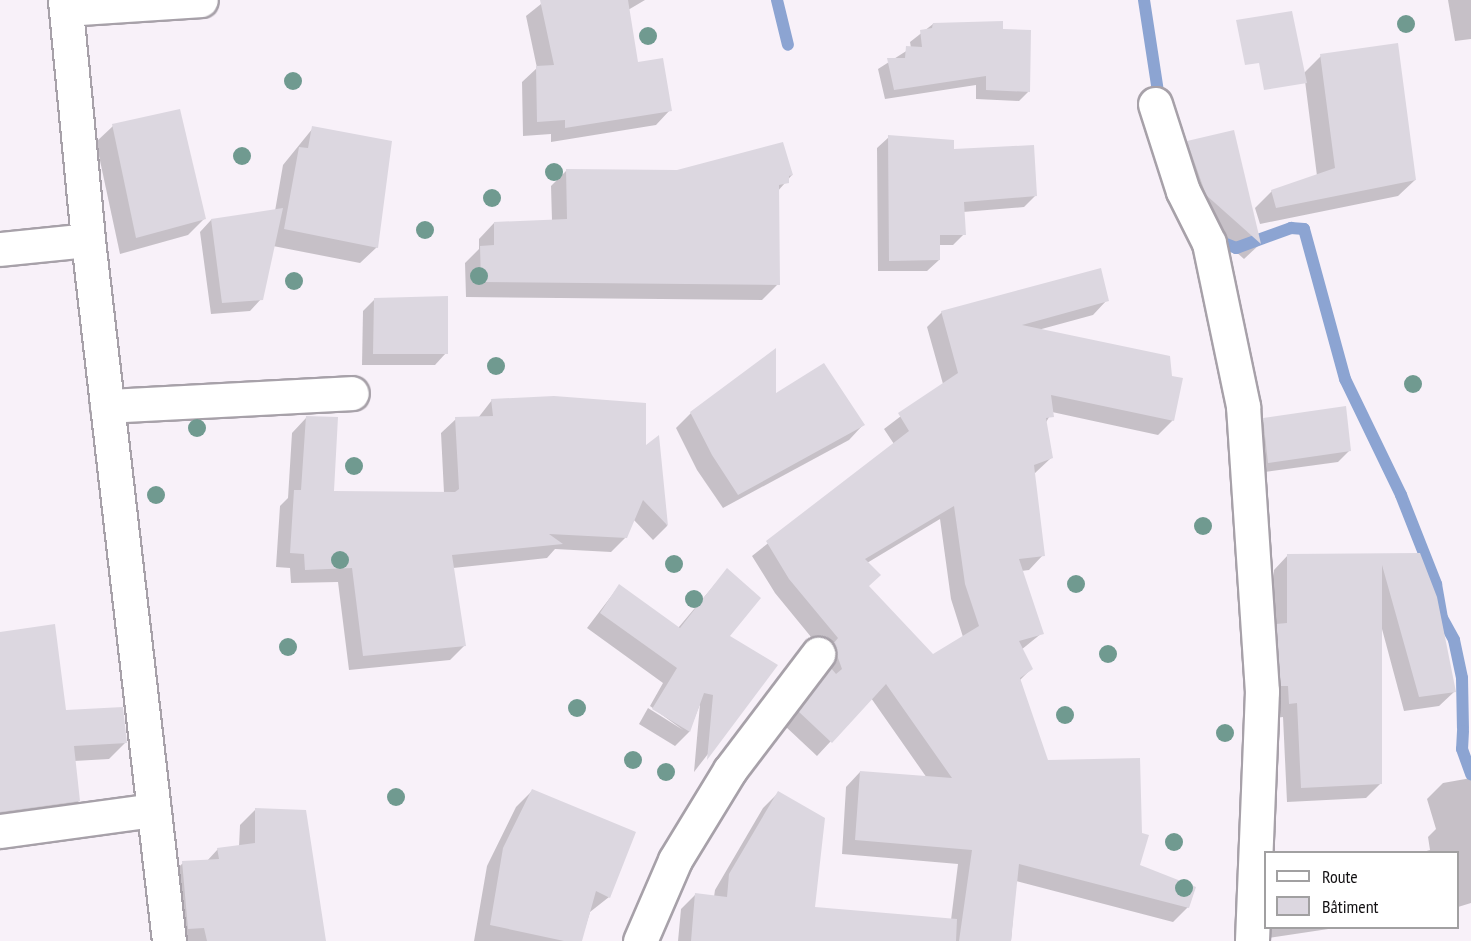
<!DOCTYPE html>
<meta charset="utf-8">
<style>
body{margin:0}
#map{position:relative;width:1471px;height:941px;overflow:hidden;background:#f8f1f9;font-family:"PT Sans Narrow",sans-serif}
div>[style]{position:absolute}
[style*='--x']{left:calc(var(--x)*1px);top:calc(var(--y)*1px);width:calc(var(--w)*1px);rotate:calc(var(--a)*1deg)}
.shadow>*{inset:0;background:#0003}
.stream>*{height:12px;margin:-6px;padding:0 6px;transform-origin:6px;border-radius:6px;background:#8ca4d2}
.building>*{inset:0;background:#dcd7e0}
.roads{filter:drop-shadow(2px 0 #a7a1a9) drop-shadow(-2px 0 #a7a1a9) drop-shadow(0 2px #a7a1a9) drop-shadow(0 -2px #a7a1a9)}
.street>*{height:33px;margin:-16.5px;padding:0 16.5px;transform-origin:16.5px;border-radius:16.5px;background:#fff}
.trees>*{width:18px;height:18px;margin:-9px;border-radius:50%;background:#709a90}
span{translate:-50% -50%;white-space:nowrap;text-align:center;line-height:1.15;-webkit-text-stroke:5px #fff;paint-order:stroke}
.legend{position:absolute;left:1264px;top:851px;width:195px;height:78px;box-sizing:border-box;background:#fff;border:2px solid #a1a0a1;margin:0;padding:8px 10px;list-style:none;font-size:18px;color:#131113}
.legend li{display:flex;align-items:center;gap:12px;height:30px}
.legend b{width:30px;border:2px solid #a1a0a1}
</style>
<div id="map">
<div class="shadow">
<i style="clip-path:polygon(645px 0,628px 10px,637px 64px,670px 110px,656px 125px,551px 142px,551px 134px,523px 136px,522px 82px,537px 68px,526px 16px,546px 0)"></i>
<i style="clip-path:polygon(1448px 0,1471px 0,1471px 39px,1455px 41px)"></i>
<i style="clip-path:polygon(933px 24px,1002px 30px,1029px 91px,1019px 101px,976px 99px,976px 85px,885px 99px,878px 69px,911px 48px,910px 42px)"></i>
<i style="clip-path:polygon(1321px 56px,1415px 180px,1398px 196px,1260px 224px,1255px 208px,1272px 191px,1317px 176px,1304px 73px)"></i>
<i style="clip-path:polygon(113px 126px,205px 218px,188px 235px,120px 254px,96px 142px)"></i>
<i style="clip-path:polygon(313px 128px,377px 247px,360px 263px,273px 246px,261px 299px,250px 311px,211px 314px,200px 232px,211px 220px,275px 211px,283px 165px)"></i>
<i style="clip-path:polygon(1233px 132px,1260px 244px,1244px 259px,1190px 211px,1171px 159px,1188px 143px)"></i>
<i style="clip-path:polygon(889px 137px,952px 151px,1035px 196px,1024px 207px,963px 212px,964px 234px,953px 245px,939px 245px,939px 260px,927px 271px,878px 271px,877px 148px)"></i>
<i style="clip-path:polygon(567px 170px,792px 175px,777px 192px,778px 284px,762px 300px,466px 297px,465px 263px,479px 249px,479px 239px,494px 223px,552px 221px,551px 186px)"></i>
<i style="clip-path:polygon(375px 299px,446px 353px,435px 365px,362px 365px,363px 311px)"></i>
<i style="clip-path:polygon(evenodd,1107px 300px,1093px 315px,1038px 330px,1173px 420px,1158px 435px,1052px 412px,1045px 424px,1051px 458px,1034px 474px,1043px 555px,1029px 570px,1021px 571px,1042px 633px,1021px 650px,1031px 669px,1019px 681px,1047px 761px,1138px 865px,1188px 907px,1173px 922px,1016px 881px,1011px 941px,678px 941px,681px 909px,695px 895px,714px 897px,715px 890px,763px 808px,778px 793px,814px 908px,951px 920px,958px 864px,842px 854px,846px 787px,860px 772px,927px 778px,871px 698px,817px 756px,785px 726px,825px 676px,819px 659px,825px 654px,775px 593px,752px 556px,894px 444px,884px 429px,943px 384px,927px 327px,942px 312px,1107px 300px,940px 519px,951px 599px,963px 637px,933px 656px,867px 587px,867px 563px,940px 519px)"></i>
<i style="clip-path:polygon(774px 396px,863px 425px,849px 440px,723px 508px,697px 470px,676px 428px,691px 413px)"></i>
<i style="clip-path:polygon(492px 400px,644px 448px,657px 438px,667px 526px,653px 540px,633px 519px,626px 537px,611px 552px,555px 549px,547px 558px,453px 568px,465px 645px,450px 660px,349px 670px,338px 582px,291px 583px,290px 568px,276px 567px,280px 506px,288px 498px,292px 433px,306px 418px,332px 492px,444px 493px,441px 433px,456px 419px,478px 418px)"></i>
<i style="clip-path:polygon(1263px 419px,1349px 451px,1338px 462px,1257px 473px,1252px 431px)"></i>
<i style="clip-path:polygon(1288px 555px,1419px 555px,1454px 692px,1439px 706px,1404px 711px,1382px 629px,1381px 783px,1366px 798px,1287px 802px,1283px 717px,1275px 718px,1273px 630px,1274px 570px)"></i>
<i style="clip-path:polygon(727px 570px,728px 637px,776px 666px,694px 772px,700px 704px,689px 732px,675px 746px,639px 724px,648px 708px,683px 730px,650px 706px,663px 683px,587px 628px,619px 586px,678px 628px)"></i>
<i style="clip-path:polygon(0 633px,65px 712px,125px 743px,109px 759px,74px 761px,79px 801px,62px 817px,0 826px)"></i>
<i style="clip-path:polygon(1471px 778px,1471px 903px,1458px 907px,1458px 852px,1423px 852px,1430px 850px,1428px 837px,1436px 829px,1427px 799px,1443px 783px)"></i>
<i style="clip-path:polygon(533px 790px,609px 897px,590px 912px,581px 941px,474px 941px,487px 866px,516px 807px)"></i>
<i style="clip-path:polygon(256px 809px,325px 941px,172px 941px,166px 879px,183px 863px,206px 862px,218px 849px,239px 847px,240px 825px)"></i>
<i style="clip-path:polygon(1266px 928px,1335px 928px,1262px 939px)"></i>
</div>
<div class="stream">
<i style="--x:777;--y:0;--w:46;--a:76.3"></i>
<i style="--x:1144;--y:0;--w:105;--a:81.3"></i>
<i style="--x:1214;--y:239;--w:24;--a:22"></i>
<i style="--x:1236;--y:248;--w:59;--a:-20"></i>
<i style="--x:1291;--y:228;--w:13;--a:4"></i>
<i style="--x:1304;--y:229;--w:156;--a:74.7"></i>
<i style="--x:1345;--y:379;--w:129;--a:64.2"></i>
<i style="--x:1401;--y:495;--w:96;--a:68.5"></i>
<i style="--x:1436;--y:584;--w:35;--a:80"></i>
<i style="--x:1442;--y:618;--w:25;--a:61"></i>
<i style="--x:1454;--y:640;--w:39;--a:78"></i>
<i style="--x:1462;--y:678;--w:50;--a:88.9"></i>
<i style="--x:1463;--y:731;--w:18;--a:93"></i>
<i style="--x:1462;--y:749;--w:27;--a:70"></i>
</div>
<div class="building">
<i style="clip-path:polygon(540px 0,628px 0,638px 62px,663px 58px,672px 111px,565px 128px,565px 120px,537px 122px,536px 66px,554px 65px)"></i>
<i style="clip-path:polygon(1292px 11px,1307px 83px,1264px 90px,1259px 63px,1245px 65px,1236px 20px)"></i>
<i style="clip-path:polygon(1003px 21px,1003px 29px,1031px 30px,1030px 92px,986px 90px,986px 76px,894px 90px,887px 58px,905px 58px,906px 46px,922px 47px,920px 30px,932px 28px,933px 23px)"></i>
<i style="clip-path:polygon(1398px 43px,1416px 180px,1276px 208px,1271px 190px,1335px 168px,1320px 54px)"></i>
<i style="clip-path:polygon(180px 109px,206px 219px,136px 238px,112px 124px)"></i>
<i style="clip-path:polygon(312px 126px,392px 141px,378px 248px,284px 229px,299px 147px,308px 148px)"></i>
<i style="clip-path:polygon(1234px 130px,1261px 244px,1206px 195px,1187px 141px)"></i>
<i style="clip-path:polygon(888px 135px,954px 140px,954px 149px,1034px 145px,1037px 196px,964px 202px,966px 235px,940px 235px,940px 260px,889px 261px)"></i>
<i style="clip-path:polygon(783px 142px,793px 175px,789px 176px,789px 183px,779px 185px,780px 285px,481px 282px,480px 246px,494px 245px,494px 222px,567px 219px,566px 169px,677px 170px)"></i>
<i style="clip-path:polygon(283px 208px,263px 300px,222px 303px,211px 219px)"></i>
<i style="clip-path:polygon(evenodd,1101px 268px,1109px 301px,1022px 325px,1170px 356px,1172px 376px,1183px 378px,1174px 421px,1051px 395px,1054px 417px,1046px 418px,1053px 458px,1034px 465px,1045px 556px,1019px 559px,1044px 634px,1019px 641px,1033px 669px,1020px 678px,1048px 760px,1140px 758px,1142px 833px,1149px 835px,1140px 865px,1196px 887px,1189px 908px,1019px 864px,1011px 941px,959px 941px,972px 850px,855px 840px,860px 771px,952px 778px,886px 684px,832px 743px,798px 711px,831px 668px,836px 674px,842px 669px,833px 644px,838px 638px,789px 579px,766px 541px,909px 431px,898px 413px,958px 373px,941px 311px,1101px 268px,954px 506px,965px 584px,979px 626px,933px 654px,869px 586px,881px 575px,865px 559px,954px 506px)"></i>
<i style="clip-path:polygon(448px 296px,448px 354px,373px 354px,374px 298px)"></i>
<i style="clip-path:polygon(776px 348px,776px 393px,824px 363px,865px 425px,738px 495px,712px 455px,690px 412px)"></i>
<i style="clip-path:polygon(554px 396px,646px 403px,646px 445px,659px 435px,668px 526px,643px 500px,627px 538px,549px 534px,563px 544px,452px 555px,466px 646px,363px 656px,352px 568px,305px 570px,304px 554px,290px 553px,294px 490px,301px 490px,306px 416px,338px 417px,334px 491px,455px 492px,459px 489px,455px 417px,493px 416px,491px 399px)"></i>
<i style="clip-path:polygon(1346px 406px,1351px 451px,1268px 463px,1263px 418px)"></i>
<i style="clip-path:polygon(1420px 553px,1437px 597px,1456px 692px,1419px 697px,1382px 565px,1382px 784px,1301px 788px,1297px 703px,1289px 704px,1288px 686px,1280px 686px,1276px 624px,1287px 623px,1287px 554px)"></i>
<i style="clip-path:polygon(727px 568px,761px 598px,730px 636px,778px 665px,707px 760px,713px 695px,704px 693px,690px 732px,652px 709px,677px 668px,600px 613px,619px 584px,680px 628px)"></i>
<i style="clip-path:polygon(55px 624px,66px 710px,123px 707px,127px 743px,74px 746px,80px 801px,0 812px,0 632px)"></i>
<i style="clip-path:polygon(532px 789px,636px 832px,610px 898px,596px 891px,582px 941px,564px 941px,490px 925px,503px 848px)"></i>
<i style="clip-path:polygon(778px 791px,825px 818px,815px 907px,957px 919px,956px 941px,691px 941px,695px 893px,727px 897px,729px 874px)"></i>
<i style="clip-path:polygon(255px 808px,306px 810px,326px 941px,207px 941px,204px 928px,188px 929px,182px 861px,219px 859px,217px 848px,255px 843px)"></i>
</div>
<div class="roads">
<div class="street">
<i style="--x:65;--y:0;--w:241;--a:84.5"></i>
<i style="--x:88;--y:240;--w:706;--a:83.41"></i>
<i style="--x:66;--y:9;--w:135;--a:-3.8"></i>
<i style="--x:1155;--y:104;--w:91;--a:72.2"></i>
<i style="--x:1183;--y:191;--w:58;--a:63.4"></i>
<i style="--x:1209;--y:243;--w:167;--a:78.2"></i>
<i style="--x:1243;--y:406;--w:286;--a:86.2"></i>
<i style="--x:1262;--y:691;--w:250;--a:92.3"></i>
<i style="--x:0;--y:249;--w:88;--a:-5.8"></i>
<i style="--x:107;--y:406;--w:245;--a:-3"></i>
<i style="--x:0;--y:831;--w:155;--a:-7.8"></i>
<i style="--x:640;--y:941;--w:88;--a:-66.6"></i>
<i style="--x:675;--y:860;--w:105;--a:-58.6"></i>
<i style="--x:730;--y:770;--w:146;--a:-52.8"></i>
</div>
</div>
<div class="trees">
<i style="left:1406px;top:24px"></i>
<i style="left:648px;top:36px"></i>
<i style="left:293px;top:81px"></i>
<i style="left:242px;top:156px"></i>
<i style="left:554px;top:172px"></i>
<i style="left:492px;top:198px"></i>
<i style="left:425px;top:230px"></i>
<i style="left:479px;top:276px"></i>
<i style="left:294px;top:281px"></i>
<i style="left:496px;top:366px"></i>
<i style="left:1413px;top:384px"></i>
<i style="left:197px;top:428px"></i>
<i style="left:354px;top:466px"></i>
<i style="left:156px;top:495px"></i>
<i style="left:1203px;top:526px"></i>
<i style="left:340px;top:560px"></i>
<i style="left:674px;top:564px"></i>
<i style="left:1076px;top:584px"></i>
<i style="left:694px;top:599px"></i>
<i style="left:288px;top:647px"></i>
<i style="left:1108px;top:654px"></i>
<i style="left:577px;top:708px"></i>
<i style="left:1065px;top:715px"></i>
<i style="left:1225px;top:733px"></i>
<i style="left:633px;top:760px"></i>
<i style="left:666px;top:772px"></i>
<i style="left:396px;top:797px"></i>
<i style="left:1174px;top:842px"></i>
<i style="left:1184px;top:888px"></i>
</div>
<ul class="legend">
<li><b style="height:8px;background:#fff"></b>Route</li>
<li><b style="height:16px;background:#dcd7e0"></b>Bâtiment</li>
</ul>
</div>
